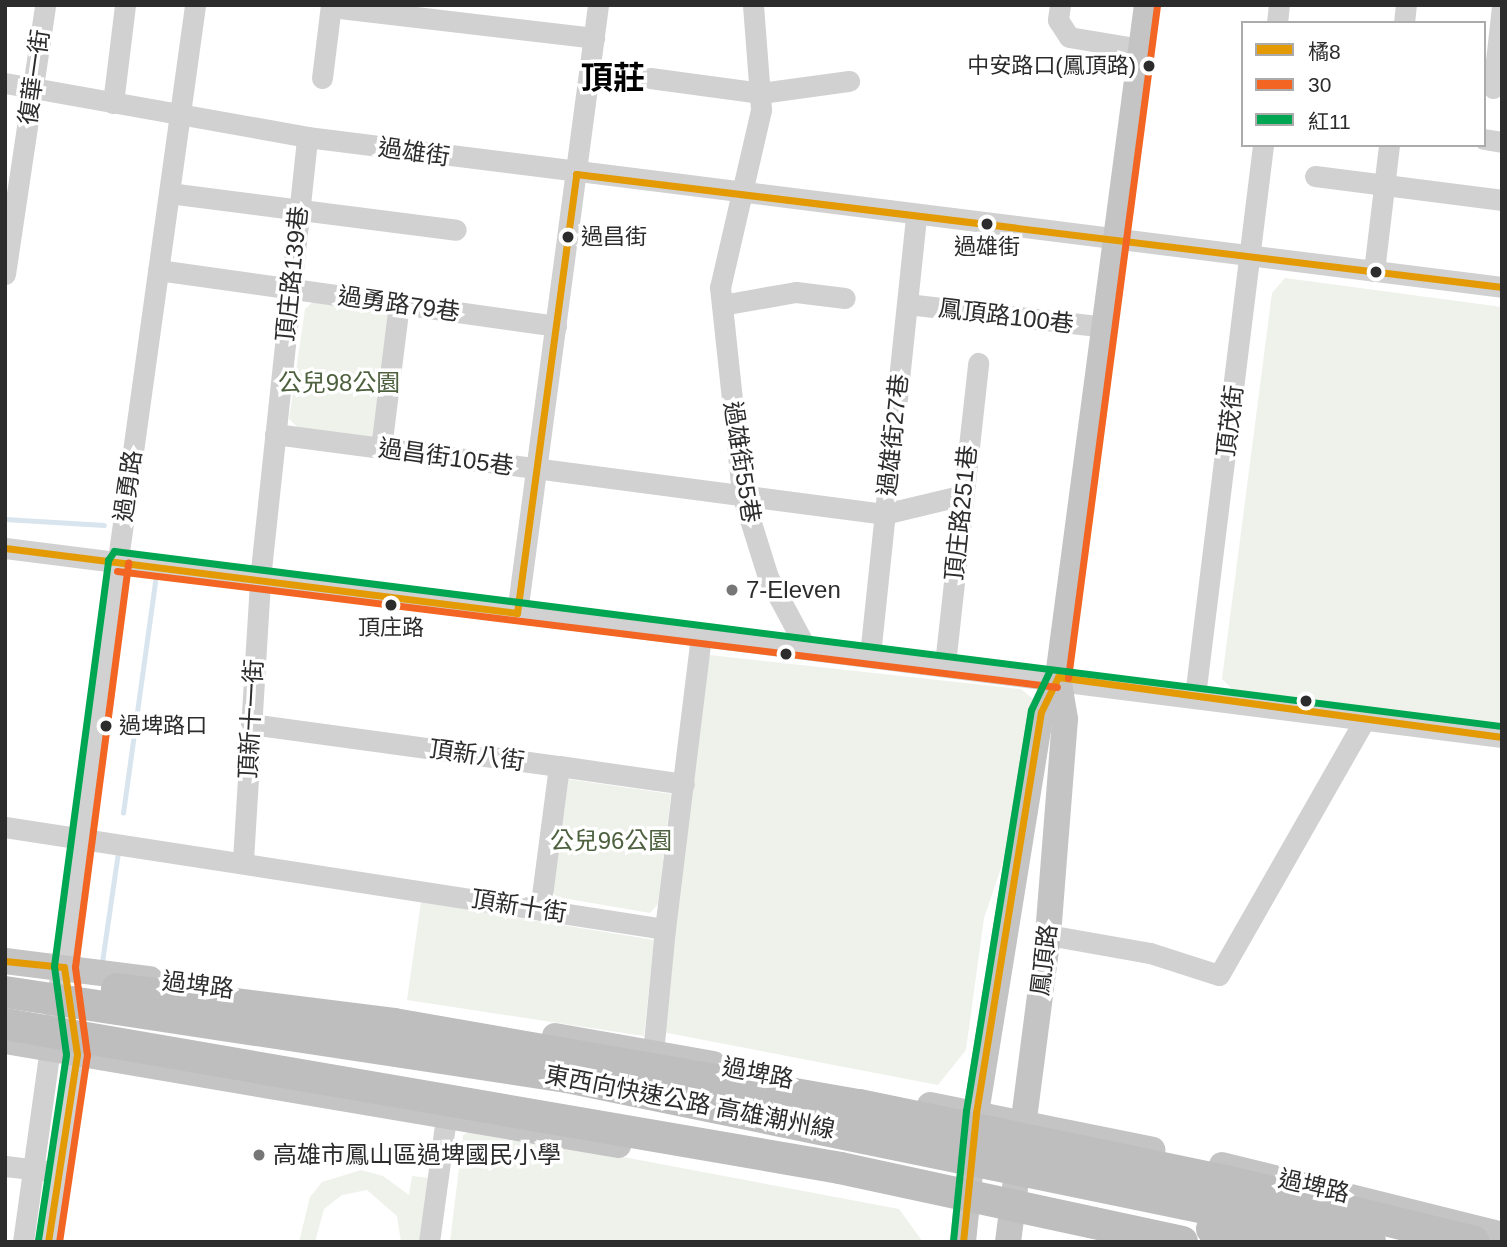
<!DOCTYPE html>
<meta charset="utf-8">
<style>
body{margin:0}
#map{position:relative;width:1507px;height:1247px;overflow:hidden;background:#fff;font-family:Helvetica,"Noto Sans TC",sans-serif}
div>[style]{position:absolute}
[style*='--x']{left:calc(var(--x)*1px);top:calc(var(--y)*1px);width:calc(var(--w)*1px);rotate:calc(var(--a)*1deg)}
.green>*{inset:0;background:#eef2eb}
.stream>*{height:4.5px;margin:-2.25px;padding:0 2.25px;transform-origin:2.25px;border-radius:2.25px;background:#d9e5ee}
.minor>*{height:21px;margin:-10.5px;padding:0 10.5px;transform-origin:10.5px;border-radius:10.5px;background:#d1d1d1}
.major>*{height:26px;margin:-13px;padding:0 13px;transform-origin:13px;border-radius:13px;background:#c4c4c4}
.highway>*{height:32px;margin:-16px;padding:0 16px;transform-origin:16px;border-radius:16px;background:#bebebe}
.highway-bridge>*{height:32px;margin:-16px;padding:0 16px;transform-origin:16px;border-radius:16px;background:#bebebe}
.bus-1>*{height:7px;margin:-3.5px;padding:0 3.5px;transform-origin:3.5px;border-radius:3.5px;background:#e39a04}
.bus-2>*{height:7px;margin:-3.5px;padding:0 3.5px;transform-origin:3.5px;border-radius:3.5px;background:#f26522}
.bus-3>*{height:7px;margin:-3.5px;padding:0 3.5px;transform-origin:3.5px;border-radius:3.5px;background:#00a651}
.dots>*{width:19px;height:19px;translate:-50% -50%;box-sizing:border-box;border:4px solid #fff;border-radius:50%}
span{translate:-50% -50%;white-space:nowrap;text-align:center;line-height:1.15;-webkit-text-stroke:7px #fff;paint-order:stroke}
.bus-label{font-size:22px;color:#2c2c2c}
.right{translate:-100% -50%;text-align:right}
.left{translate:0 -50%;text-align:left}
.street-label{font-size:24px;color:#2c2c2c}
.park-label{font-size:24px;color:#4e613f}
.poi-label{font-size:24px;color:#2c2c2c}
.district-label{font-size:32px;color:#000;font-weight:700}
.frame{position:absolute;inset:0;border:7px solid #2c2c2c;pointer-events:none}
.legend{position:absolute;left:1241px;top:21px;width:245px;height:126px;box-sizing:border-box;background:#fff;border:2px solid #ababab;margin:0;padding:9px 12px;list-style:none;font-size:21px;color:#2c2c2c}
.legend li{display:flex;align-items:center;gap:14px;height:35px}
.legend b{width:35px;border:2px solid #ababab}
</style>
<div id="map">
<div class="green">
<i style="clip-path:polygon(1285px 278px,1502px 307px,1502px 727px,1233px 690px,1222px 679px,1272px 293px)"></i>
<i style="clip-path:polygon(316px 299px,389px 308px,377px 433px,372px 438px,298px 428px,289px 419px,305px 309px)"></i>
<i style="clip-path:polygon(710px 655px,1021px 689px,1033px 699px,1015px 827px,984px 918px,966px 1050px,938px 1085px,657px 1031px,700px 666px)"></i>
<i style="clip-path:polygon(567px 779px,671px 794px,658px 904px,650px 913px,557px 897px,550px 889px)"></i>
<i style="clip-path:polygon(421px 902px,654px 940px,644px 1036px,407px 1000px)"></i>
<i style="clip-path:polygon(475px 1129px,899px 1209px,923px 1242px,450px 1242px,463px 1135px)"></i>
<i style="clip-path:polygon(361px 1170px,383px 1176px,409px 1195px,412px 1176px,429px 1178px,421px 1242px,401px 1242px,397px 1216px,367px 1190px,342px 1195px,324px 1209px,315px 1242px,299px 1242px,310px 1197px,322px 1182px)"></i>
</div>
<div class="stream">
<i style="--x:5;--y:519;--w:99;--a:3.5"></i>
<i style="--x:123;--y:813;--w:234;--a:-82.1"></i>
<i style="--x:102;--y:962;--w:111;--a:-81.7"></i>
</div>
<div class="minor">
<i style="--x:753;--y:5;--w:105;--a:85.6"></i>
<i style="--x:761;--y:110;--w:182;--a:103"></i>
<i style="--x:720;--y:287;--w:208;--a:83.9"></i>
<i style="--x:742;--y:494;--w:87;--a:72.6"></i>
<i style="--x:768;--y:577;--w:81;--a:61.8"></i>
<i style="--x:1060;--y:5;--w:15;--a:98"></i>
<i style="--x:1058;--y:20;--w:20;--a:57"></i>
<i style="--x:1069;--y:37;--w:73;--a:9.5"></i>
<i style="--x:331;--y:7;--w:265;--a:6.7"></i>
<i style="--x:1277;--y:23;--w:18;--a:-84"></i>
<i style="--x:1404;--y:23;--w:18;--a:-84"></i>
<i style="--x:322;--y:78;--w:74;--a:-83"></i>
<i style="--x:650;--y:78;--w:112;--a:7.7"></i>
<i style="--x:761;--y:93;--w:89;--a:-7.8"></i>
<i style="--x:5;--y:83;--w:307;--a:10.1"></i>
<i style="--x:307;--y:137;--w:1204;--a:7.15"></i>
<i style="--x:1493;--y:88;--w:82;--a:-83.7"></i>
<i style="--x:113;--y:103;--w:99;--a:-83"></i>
<i style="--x:1484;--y:139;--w:18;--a:9"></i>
<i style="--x:1315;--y:176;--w:189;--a:7.3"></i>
<i style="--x:169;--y:193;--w:289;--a:7.3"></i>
<i style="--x:158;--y:270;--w:402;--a:8"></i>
<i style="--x:1374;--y:271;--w:127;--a:-83.2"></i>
<i style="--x:5;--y:274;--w:272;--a:-81.5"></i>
<i style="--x:907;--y:304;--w:200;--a:6.6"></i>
<i style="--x:722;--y:305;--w:75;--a:-10"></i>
<i style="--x:796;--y:292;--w:49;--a:7"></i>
<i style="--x:275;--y:434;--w:614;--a:7.48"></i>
<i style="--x:884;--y:514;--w:81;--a:-13.5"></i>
<i style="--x:381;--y:448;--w:145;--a:-82.9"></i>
<i style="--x:5;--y:548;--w:1509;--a:7.2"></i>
<i style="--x:517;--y:613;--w:613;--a:-82.41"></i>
<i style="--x:870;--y:655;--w:442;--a:-84"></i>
<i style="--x:945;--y:664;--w:303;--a:-83.7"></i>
<i style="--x:1195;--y:696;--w:555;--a:-82.96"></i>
<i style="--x:251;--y:724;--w:311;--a:7.8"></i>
<i style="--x:559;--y:766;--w:145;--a:97.5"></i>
<i style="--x:559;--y:766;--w:126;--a:8.2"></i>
<i style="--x:5;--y:827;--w:668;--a:8.79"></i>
<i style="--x:665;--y:929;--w:295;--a:-83"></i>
<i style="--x:243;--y:860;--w:282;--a:-86.5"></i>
<i style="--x:260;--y:579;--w:444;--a:-83.9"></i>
<i style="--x:1048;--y:935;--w:104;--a:10"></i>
<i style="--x:1150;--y:953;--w:72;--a:17.7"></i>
<i style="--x:1219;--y:975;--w:295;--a:-60.3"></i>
<i style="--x:653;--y:1053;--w:125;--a:-84.5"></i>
<i style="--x:5;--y:1166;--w:43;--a:6.6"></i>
<i style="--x:23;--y:1242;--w:1249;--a:-82.08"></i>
<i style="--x:48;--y:1242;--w:204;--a:-82.4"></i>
<i style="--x:429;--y:1242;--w:125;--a:-82.2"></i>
</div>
<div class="major">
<i style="--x:5;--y:961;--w:146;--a:7.1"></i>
<i style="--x:555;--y:1036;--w:161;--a:10"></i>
<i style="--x:5;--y:1041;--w:622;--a:9.63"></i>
<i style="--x:930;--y:1105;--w:227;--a:11.4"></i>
<i style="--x:1222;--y:1165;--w:289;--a:14"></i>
<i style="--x:963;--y:1242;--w:130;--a:-84.2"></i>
<i style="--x:976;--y:1113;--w:406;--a:-80.8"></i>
<i style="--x:1041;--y:712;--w:39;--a:-64"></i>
<i style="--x:1008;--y:1242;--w:310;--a:-82.6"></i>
<i style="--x:1048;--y:935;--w:217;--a:-85.5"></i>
<i style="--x:1065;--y:719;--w:43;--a:-99.5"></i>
<i style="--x:1058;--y:677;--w:678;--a:-82.46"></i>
</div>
<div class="highway">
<i style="--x:859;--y:1105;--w:375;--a:11.7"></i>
<i style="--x:1226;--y:1181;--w:255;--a:13.8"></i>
<i style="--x:840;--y:1168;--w:350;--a:12.2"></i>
</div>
<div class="highway-bridge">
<i style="--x:117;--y:989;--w:279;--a:7.2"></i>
<i style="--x:394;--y:1024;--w:472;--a:9.9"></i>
<i style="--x:5;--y:992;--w:568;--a:8.6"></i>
<i style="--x:567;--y:1077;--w:820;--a:11.61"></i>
<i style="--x:5;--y:1024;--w:847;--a:9.78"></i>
<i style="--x:1212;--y:1229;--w:59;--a:12.6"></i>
</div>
<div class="bus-1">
<i style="--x:576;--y:174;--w:933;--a:6.96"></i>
<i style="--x:5;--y:548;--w:516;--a:7.24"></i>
<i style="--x:517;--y:613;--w:443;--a:-82.3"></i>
<i style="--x:1058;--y:677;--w:448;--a:7.7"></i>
<i style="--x:5;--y:961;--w:59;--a:5.8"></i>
<i style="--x:48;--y:1242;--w:190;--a:-81.2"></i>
<i style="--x:77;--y:1054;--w:88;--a:-98.5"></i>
<i style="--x:963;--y:1242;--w:130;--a:-84.2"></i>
<i style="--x:976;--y:1113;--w:406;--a:-80.8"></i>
<i style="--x:1041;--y:712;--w:39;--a:-64"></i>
</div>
<div class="bus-2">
<i style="--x:117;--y:571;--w:947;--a:7.03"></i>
<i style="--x:1068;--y:678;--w:678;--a:-82.46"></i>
<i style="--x:59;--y:1242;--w:189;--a:-81.5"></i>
<i style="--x:87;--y:1055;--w:89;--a:-97.8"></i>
<i style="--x:75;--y:967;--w:408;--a:-82.5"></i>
</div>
<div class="bus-3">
<i style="--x:38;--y:1240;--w:188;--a:-81.4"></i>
<i style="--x:66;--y:1054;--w:89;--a:-97.8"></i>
<i style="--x:54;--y:966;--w:410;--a:-82.4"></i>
<i style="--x:108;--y:560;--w:11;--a:-56"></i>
<i style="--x:114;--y:551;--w:1399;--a:7.19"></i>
<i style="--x:953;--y:1241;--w:131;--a:-84.3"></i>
<i style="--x:966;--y:1111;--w:406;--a:-80.8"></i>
<i style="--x:1031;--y:710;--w:42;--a:-64.7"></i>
</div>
<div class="dots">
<i style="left:1149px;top:66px;background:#2c2c2c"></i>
<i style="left:987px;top:224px;background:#2c2c2c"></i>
<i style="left:568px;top:237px;background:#2c2c2c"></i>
<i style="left:1376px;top:272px;background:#2c2c2c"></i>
<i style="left:732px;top:590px;background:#767676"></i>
<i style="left:391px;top:605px;background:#2c2c2c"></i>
<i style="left:786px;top:654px;background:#2c2c2c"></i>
<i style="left:1306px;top:701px;background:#2c2c2c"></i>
<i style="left:106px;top:726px;background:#2c2c2c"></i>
<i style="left:259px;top:1155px;background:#767676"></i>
</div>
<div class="bus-label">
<span class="right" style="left:1136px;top:66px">中安路口(鳳頂路)</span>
<span class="left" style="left:581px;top:237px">過昌街</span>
<span style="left:987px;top:247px">過雄街</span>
<span style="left:391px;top:628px">頂庄路</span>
<span class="left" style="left:119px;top:726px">過埤路口</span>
</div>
<div class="street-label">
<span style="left:34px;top:77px;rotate:-82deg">復華一街</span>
<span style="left:414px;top:152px;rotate:8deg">過雄街</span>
<span style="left:292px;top:274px;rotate:-84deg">頂庄路139巷</span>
<span style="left:399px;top:304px;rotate:8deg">過勇路79巷</span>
<span style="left:1006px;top:316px;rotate:7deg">鳳頂路100巷</span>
<span style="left:1230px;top:421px;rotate:-83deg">頂茂街</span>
<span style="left:893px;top:435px;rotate:-84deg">過雄街27巷</span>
<span style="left:446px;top:457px;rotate:8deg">過昌街105巷</span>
<span style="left:742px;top:462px;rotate:81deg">過雄街55巷</span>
<span style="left:128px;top:486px;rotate:-82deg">過勇路</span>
<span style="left:961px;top:513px;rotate:-84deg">頂庄路251巷</span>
<span style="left:251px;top:719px;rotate:-87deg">頂新十一街</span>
<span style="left:477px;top:755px;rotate:8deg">頂新八街</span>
<span style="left:519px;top:906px;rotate:9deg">頂新十街</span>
<span style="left:1044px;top:960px;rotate:-83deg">鳳頂路</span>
<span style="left:198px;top:985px;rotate:7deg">過埤路</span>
<span style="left:758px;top:1073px;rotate:11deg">過埤路</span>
<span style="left:690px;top:1102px;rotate:11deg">東西向快速公路 高雄潮州線</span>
<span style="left:1314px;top:1186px;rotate:13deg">過埤路</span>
</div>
<div class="park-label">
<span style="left:339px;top:383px">公兒98公園</span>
<span style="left:611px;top:841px">公兒96公園</span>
</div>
<div class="poi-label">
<span class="left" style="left:746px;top:590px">7-Eleven</span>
<span class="left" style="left:273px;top:1155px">高雄市鳳山區過埤國民小學</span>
</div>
<div class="district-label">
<span style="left:613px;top:78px">頂莊</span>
</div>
<div class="frame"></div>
<ul class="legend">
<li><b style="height:9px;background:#e39a04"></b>橘8</li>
<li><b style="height:9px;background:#f26522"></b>30</li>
<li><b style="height:9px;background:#00a651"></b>紅11</li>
</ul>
</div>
